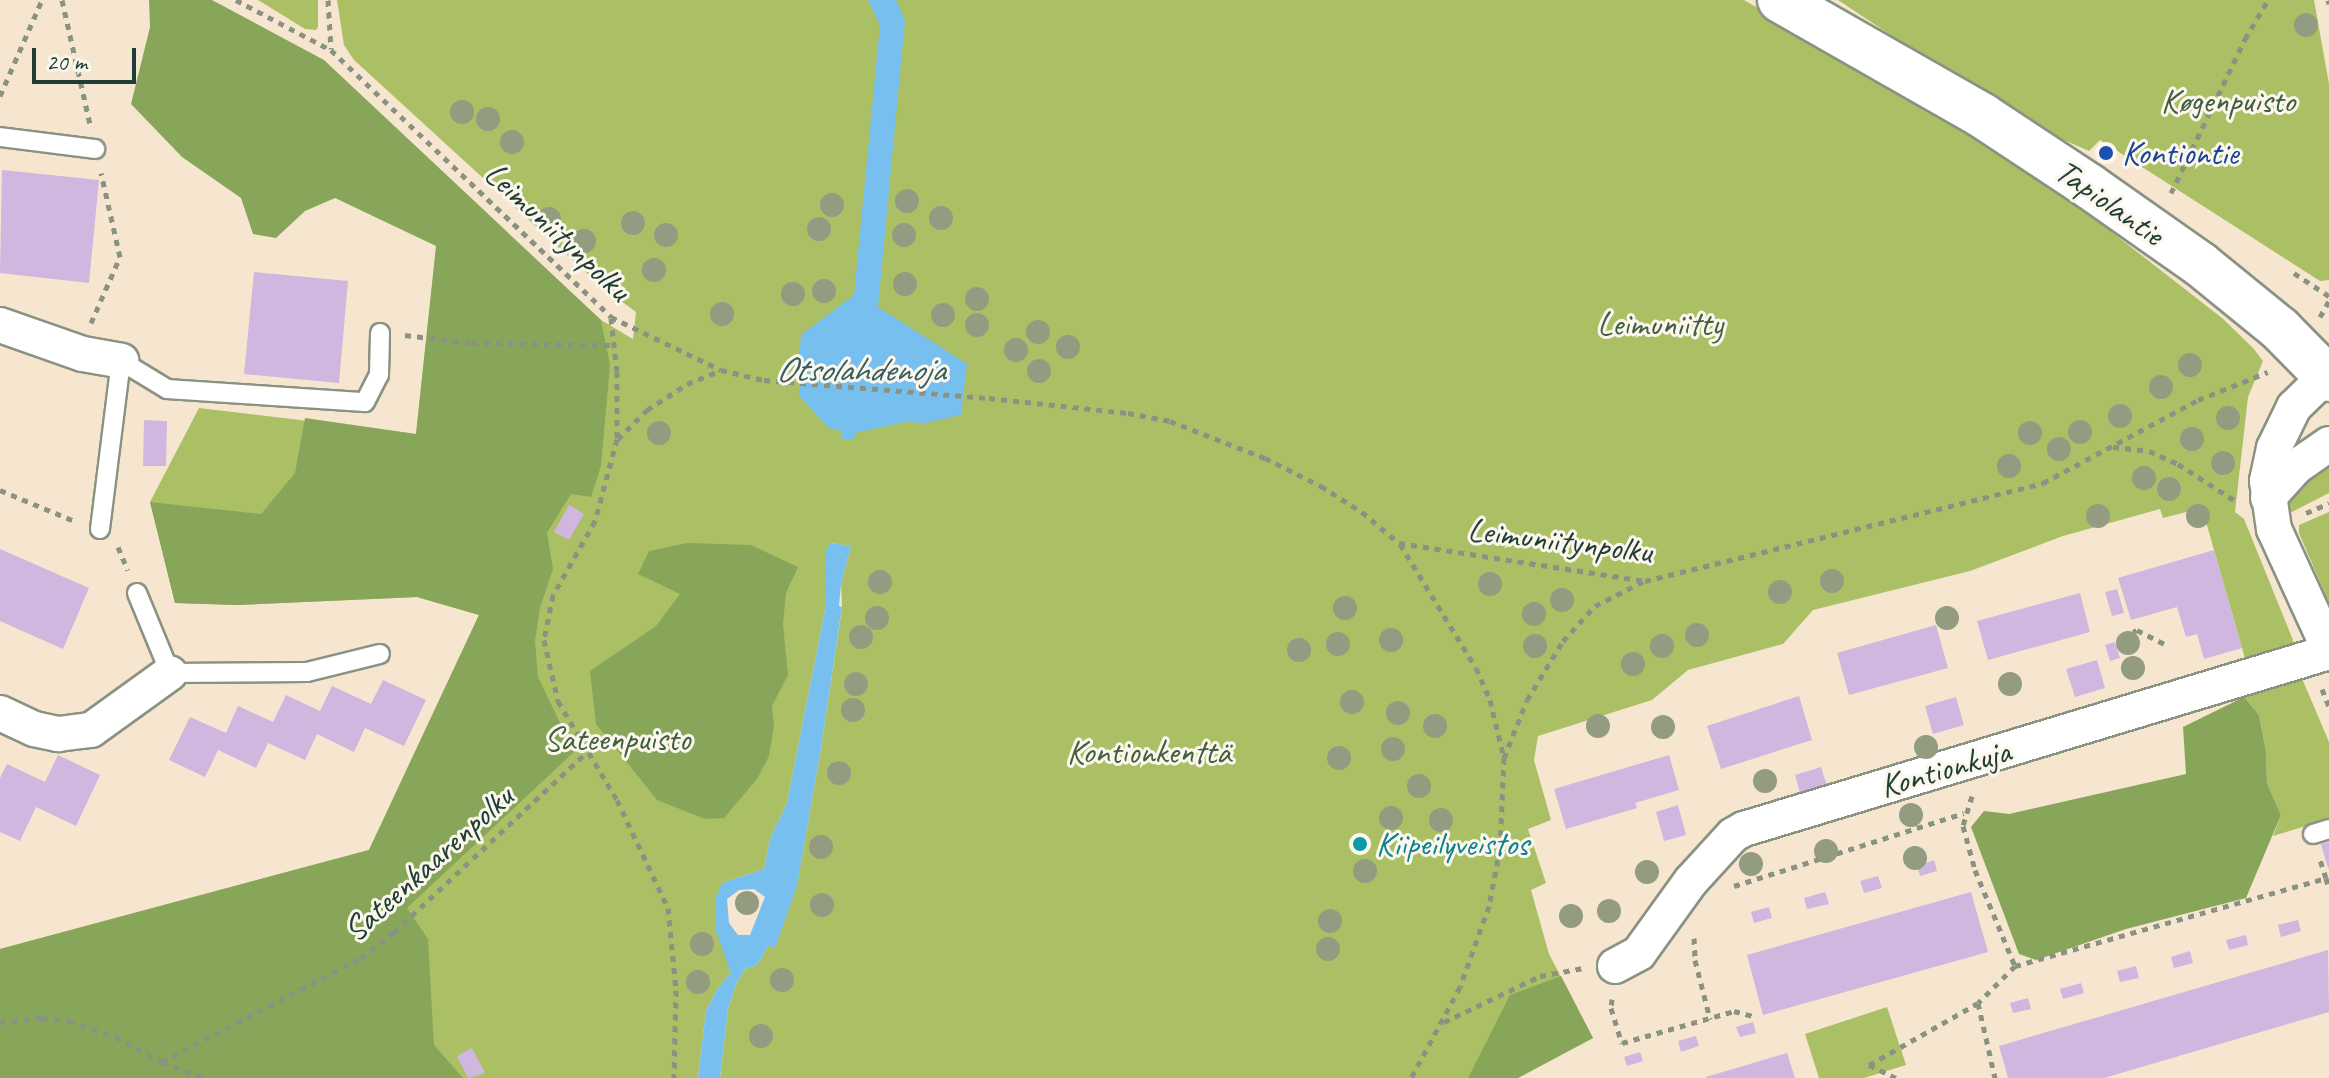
<!DOCTYPE html>
<meta charset="utf-8">
<style>
body{margin:0}
#map{position:relative;width:2329px;height:1078px;overflow:hidden;background:#f6e6d0;font-family:Caveat,sans-serif}
div>[style]{position:absolute}
[style*='--x']{left:calc(var(--x)*1px);top:calc(var(--y)*1px);width:calc(var(--w)*1px);rotate:calc(var(--a)*1deg)}
.green>*{inset:0;background:#abc064}
.forest>*{inset:0;background:#88a65a}
.water>*{inset:0;background:#77bfef}
.building>*{inset:0;background:#cfb7df}
.path>*{height:5px;margin-top:-2.5px;transform-origin:0;background:repeating-linear-gradient(90deg,#8a9282 0 6px,transparent 0 12px)}
.roads{filter:drop-shadow(2px 0 #8a9282) drop-shadow(-2px 0 #8a9282) drop-shadow(0 2px #8a9282) drop-shadow(0 -2px #8a9282)}
.lane>*{height:18px;margin:-9px;padding:0 9px;transform-origin:9px;border-radius:9px;background:#fff}
.street>*{height:34px;margin:-17px;padding:0 17px;transform-origin:17px;border-radius:17px;background:#fff}
.secondary>*{height:44px;margin:-22px;padding:0 22px;transform-origin:22px;border-radius:22px;background:#fff}
.trees>*{width:24px;height:24px;margin:-12px;border-radius:50%;background:#939b81}
.dots>*{width:22px;height:22px;translate:-50% -50%;box-sizing:border-box;border:4px solid #fbf7ec;border-radius:50%}
span{translate:-50% -50%;white-space:nowrap;text-align:center;line-height:1.15;-webkit-text-stroke:6px #fbf7ec;paint-order:stroke}
.park-label{font-size:34px;color:#425e40}
.transit-label{font-size:34px;color:#164399}
.left{translate:0 -50%;text-align:left}
.street-label{font-size:34px;color:#1f3d34}
.culture-label{font-size:34px;color:#0d838f}
.water-label{font-size:36px;color:#355e63;font-style:italic}
.scale{position:absolute;left:32px;top:48px;width:104px;height:36px;box-sizing:border-box;border:4px solid #1f3d34;border-top:0;padding-left:10px;font-size:24px;line-height:28px;white-space:nowrap;color:#1f3d34;-webkit-text-stroke:6px #fbf7ec;paint-order:stroke}
</style>
<div id="map">
<div class="green">
<i style="clip-path:polygon(258px 0,318px 0,318px 27px,316px 30px,305px 29px)"></i>
<i style="clip-path:polygon(337px 0,1744px 0,1942px 116px,2086px 212px,2222px 318px,2253px 348px,2263px 361px,2248px 397px,2235px 512px,2244px 519px,2293px 640px,2292px 651px,2248px 669px,2202px 508px,2163px 518px,2160px 509px,2063px 536px,1970px 571px,1813px 610px,1783px 644px,1688px 670px,1652px 700px,1538px 736px,1534px 760px,1551px 820px,1528px 829px,1546px 883px,1531px 890px,1549px 954px,1593px 1038px,1518px 1078px,720px 1078px,728px 1008px,737px 982px,745px 969px,757px 965px,768px 946px,775px 947px,797px 885px,821px 748px,842px 608px,841px 584px,851px 546px,831px 543px,826px 563px,828px 587px,825px 610px,787px 803px,770px 839px,764px 869px,722px 883px,731px 973px,718px 988px,706px 1011px,698px 1078px,0 1078px,0 949px,369px 850px,479px 615px,417px 597px,237px 605px,175px 603px,150px 502px,199px 408px,416px 434px,444px 176px,601px 320px,633px 339px,636px 312px,601px 286px,354px 60px,344px 45px)"></i>
<i style="clip-path:polygon(1838px 0,2314px 0,2329px 84px,2329px 280px,2320px 281px,2100px 140px,2089px 151px,2017px 119px)"></i>
<i style="clip-path:polygon(2329px 467px,2329px 493px,2288px 514px,2292px 492px,2297px 485px)"></i>
<i style="clip-path:polygon(2329px 512px,2329px 603px,2299px 533px,2299px 525px)"></i>
<i style="clip-path:polygon(2301px 676px,2329px 742px,2329px 819px,2273px 836px,2281px 815px,2267px 783px,2266px 751px,2259px 715px,2244px 697px)"></i>
<i style="clip-path:polygon(1887px 1007px,1906px 1065px,1864px 1078px,1819px 1078px,1805px 1034px)"></i>
</div>
<div class="forest">
<i style="clip-path:polygon(149px 0,212px 0,324px 60px,601px 320px,610px 365px,601px 466px,591px 497px,571px 494px,547px 533px,553px 569px,540px 608px,535px 641px,538px 677px,574px 752px,407px 908px,428px 939px,434px 1045px,463px 1078px,0 1078px,0 949px,369px 850px,479px 615px,417px 597px,237px 605px,175px 603px,150px 502px,261px 514px,295px 473px,305px 418px,416px 434px,436px 246px,335px 198px,305px 211px,276px 238px,253px 234px,241px 198px,182px 157px,131px 104px,150px 27px)"></i>
<i style="clip-path:polygon(687px 543px,751px 545px,798px 567px,786px 593px,783px 625px,788px 675px,772px 706px,774px 726px,769px 756px,757px 779px,724px 818px,705px 819px,657px 800px,596px 724px,590px 671px,656px 626px,680px 594px,638px 574px,649px 551px)"></i>
<i style="clip-path:polygon(2244px 697px,2259px 715px,2266px 751px,2267px 783px,2281px 815px,2246px 898px,2126px 929px,2036px 960px,2019px 954px,1971px 827px,1984px 811px,2009px 814px,2186px 774px,2183px 727px)"></i>
<i style="clip-path:polygon(1561px 976px,1593px 1038px,1518px 1078px,1468px 1078px,1510px 995px)"></i>
</div>
<div class="water">
<i style="clip-path:polygon(868px 0,896px 0,905px 20px,878px 307px,967px 364px,961px 415px,926px 423px,905px 422px,855px 433px,854px 440px,851px 440px,842px 439px,842px 431px,829px 428px,800px 397px,798px 368px,801px 335px,854px 295px,880px 25px)"></i>
<i style="clip-path:polygon(evenodd,831px 543px,851px 546px,841px 584px,839px 606px,842px 607px,821px 748px,797px 886px,775px 948px,768px 946px,757px 965px,745px 969px,737px 982px,728px 1008px,720px 1078px,698px 1078px,706px 1011px,718px 988px,731px 973px,715px 928px,715px 900px,722px 883px,764px 869px,770px 839px,787px 803px,825px 610px,826px 550px,831px 543px,754px 889px,765px 897px,750px 935px,738px 935px,729px 923px,727px 899px,739px 890px,754px 889px)"></i>
</div>
<div class="building">
<i style="clip-path:polygon(2px 170px,99px 180px,89px 283px,0 273px)"></i>
<i style="clip-path:polygon(254px 272px,348px 281px,339px 383px,244px 374px)"></i>
<i style="clip-path:polygon(144px 420px,167px 421px,166px 466px,143px 466px)"></i>
<i style="clip-path:polygon(569px 505px,584px 514px,569px 540px,554px 532px)"></i>
<i style="clip-path:polygon(0 549px,89px 588px,63px 649px,0 621px)"></i>
<i style="clip-path:polygon(2214px 550px,2242px 648px,2204px 659px,2197px 634px,2186px 637px,2177px 607px,2131px 620px,2118px 578px)"></i>
<i style="clip-path:polygon(2117px 589px,2124px 613px,2112px 616px,2105px 592px)"></i>
<i style="clip-path:polygon(2080px 593px,2090px 632px,1988px 660px,1977px 621px)"></i>
<i style="clip-path:polygon(1936px 625px,1948px 668px,1849px 695px,1837px 653px)"></i>
<i style="clip-path:polygon(2115px 642px,2120px 658px,2110px 661px,2105px 645px)"></i>
<i style="clip-path:polygon(2097px 660px,2105px 688px,2075px 697px,2066px 669px)"></i>
<i style="clip-path:polygon(383px 680px,426px 700px,404px 746px,365px 728px,354px 752px,317px 734px,305px 760px,268px 743px,256px 768px,218px 750px,205px 777px,169px 760px,190px 717px,226px 733px,238px 706px,273px 722px,286px 695px,320px 711px,332px 686px,371px 704px)"></i>
<i style="clip-path:polygon(1799px 696px,1812px 740px,1721px 769px,1707px 726px)"></i>
<i style="clip-path:polygon(1956px 697px,1964px 725px,1933px 734px,1925px 706px)"></i>
<i style="clip-path:polygon(58px 755px,100px 775px,76px 826px,36px 807px,20px 841px,0 832px,0 778px,7px 764px,45px 782px)"></i>
<i style="clip-path:polygon(1669px 755px,1679px 790px,1635px 803px,1637px 808px,1566px 829px,1554px 789px)"></i>
<i style="clip-path:polygon(1821px 767px,1827px 786px,1800px 793px,1795px 775px)"></i>
<i style="clip-path:polygon(1678px 805px,1686px 835px,1664px 841px,1656px 812px)"></i>
<i style="clip-path:polygon(2329px 842px,2329px 868px,2328px 868px,2321px 844px)"></i>
<i style="clip-path:polygon(1934px 860px,1937px 871px,1920px 876px,1917px 866px)"></i>
<i style="clip-path:polygon(1878px 876px,1882px 888px,1864px 893px,1860px 881px)"></i>
<i style="clip-path:polygon(1825px 892px,1829px 904px,1807px 909px,1804px 898px)"></i>
<i style="clip-path:polygon(1971px 892px,1988px 952px,1763px 1015px,1747px 955px)"></i>
<i style="clip-path:polygon(1769px 907px,1772px 918px,1754px 923px,1751px 912px)"></i>
<i style="clip-path:polygon(2298px 920px,2301px 931px,2281px 937px,2278px 925px)"></i>
<i style="clip-path:polygon(2246px 935px,2248px 945px,2229px 950px,2226px 940px)"></i>
<i style="clip-path:polygon(2328px 950px,2329px 1012px,2104px 1078px,2008px 1078px,1999px 1046px)"></i>
<i style="clip-path:polygon(2190px 951px,2193px 963px,2174px 968px,2171px 957px)"></i>
<i style="clip-path:polygon(2136px 966px,2139px 978px,2120px 982px,2117px 971px)"></i>
<i style="clip-path:polygon(2081px 983px,2084px 993px,2063px 999px,2060px 989px)"></i>
<i style="clip-path:polygon(2028px 998px,2031px 1009px,2013px 1013px,2010px 1003px)"></i>
<i style="clip-path:polygon(1753px 1022px,1756px 1033px,1740px 1037px,1736px 1027px)"></i>
<i style="clip-path:polygon(1696px 1036px,1699px 1046px,1681px 1052px,1678px 1041px)"></i>
<i style="clip-path:polygon(472px 1048px,485px 1073px,468px 1078px,457px 1056px)"></i>
<i style="clip-path:polygon(1640px 1052px,1643px 1061px,1627px 1066px,1624px 1057px)"></i>
<i style="clip-path:polygon(1787px 1053px,1795px 1078px,1706px 1078px,1706px 1077px)"></i>
</div>
<div class="path">
<i style="--x:62;--y:0;--w:127;--a:77.3"></i>
<i style="--x:236;--y:0;--w:107;--a:27.8"></i>
<i style="--x:331;--y:50;--w:387;--a:43.6"></i>
<i style="--x:611;--y:317;--w:122;--a:25.7"></i>
<i style="--x:721;--y:370;--w:44;--a:13.1"></i>
<i style="--x:764;--y:380;--w:226;--a:4.6"></i>
<i style="--x:989;--y:398;--w:140;--a:6.2"></i>
<i style="--x:1128;--y:413;--w:43;--a:10.8"></i>
<i style="--x:1170;--y:421;--w:102;--a:21.3"></i>
<i style="--x:1265;--y:458;--w:63;--a:26.6"></i>
<i style="--x:1321;--y:486;--w:49;--a:32.4"></i>
<i style="--x:1362;--y:512;--w:48;--a:40"></i>
<i style="--x:1399;--y:543;--w:249;--a:8.8"></i>
<i style="--x:1645;--y:581;--w:410;--a:-13.8"></i>
<i style="--x:2043;--y:483;--w:176;--a:-28.2"></i>
<i style="--x:2198;--y:400;--w:75;--a:-21.8"></i>
<i style="--x:328;--y:0;--w:49;--a:86.5"></i>
<i style="--x:2328;--y:0;--w:4;--a:76"></i>
<i style="--x:0;--y:96;--w:105;--a:-66.4"></i>
<i style="--x:2171;--y:193;--w:171;--a:-64.3"></i>
<i style="--x:2245;--y:39;--w:45;--a:-59.5"></i>
<i style="--x:2294;--y:273;--w:42;--a:33.3"></i>
<i style="--x:2320;--y:317;--w:18;--a:-61"></i>
<i style="--x:611;--y:318;--w:54;--a:83.7"></i>
<i style="--x:617;--y:372;--w:67;--a:90"></i>
<i style="--x:617;--y:439;--w:85;--a:105"></i>
<i style="--x:595;--y:521;--w:85;--a:119.6"></i>
<i style="--x:553;--y:595;--w:46;--a:101.3"></i>
<i style="--x:544;--y:640;--w:63;--a:77.1"></i>
<i style="--x:558;--y:701;--w:115;--a:59.2"></i>
<i style="--x:617;--y:800;--w:119;--a:64.7"></i>
<i style="--x:668;--y:908;--w:82;--a:84.4"></i>
<i style="--x:676;--y:990;--w:88;--a:91.3"></i>
<i style="--x:91;--y:323;--w:72;--a:-66.3"></i>
<i style="--x:120;--y:257;--w:86;--a:-102.7"></i>
<i style="--x:405;--y:335;--w:67;--a:6.8"></i>
<i style="--x:472;--y:343;--w:143;--a:0.8"></i>
<i style="--x:618;--y:439;--w:41;--a:-45"></i>
<i style="--x:647;--y:410;--w:48;--a:-33"></i>
<i style="--x:687;--y:384;--w:37;--a:-22"></i>
<i style="--x:2113;--y:447;--w:36;--a:6"></i>
<i style="--x:2149;--y:451;--w:32;--a:24"></i>
<i style="--x:2178;--y:464;--w:70;--a:32.8"></i>
<i style="--x:0;--y:490;--w:83;--a:22.6"></i>
<i style="--x:2306;--y:513;--w:25;--a:-23"></i>
<i style="--x:1400;--y:544;--w:145;--a:58.5"></i>
<i style="--x:1476;--y:668;--w:35;--a:66"></i>
<i style="--x:1490;--y:700;--w:60;--a:76.4"></i>
<i style="--x:1504;--y:758;--w:90;--a:92.5"></i>
<i style="--x:1500;--y:848;--w:59;--a:100.7"></i>
<i style="--x:1489;--y:906;--w:86;--a:109.7"></i>
<i style="--x:1460;--y:987;--w:103;--a:118.3"></i>
<i style="--x:118;--y:547;--w:25;--a:67"></i>
<i style="--x:2133;--y:632;--w:4;--a:-27"></i>
<i style="--x:2137;--y:630;--w:33;--a:27"></i>
<i style="--x:2322;--y:689;--w:18;--a:68"></i>
<i style="--x:1504;--y:758;--w:62;--a:-68.4"></i>
<i style="--x:1527;--y:700;--w:69;--a:-58.6"></i>
<i style="--x:1563;--y:641;--w:47;--a:-47.6"></i>
<i style="--x:1595;--y:606;--w:55;--a:-27"></i>
<i style="--x:1972;--y:796;--w:31;--a:107"></i>
<i style="--x:1963;--y:826;--w:46;--a:74.7"></i>
<i style="--x:1975;--y:870;--w:104;--a:67.4"></i>
<i style="--x:2015;--y:966;--w:52;--a:135"></i>
<i style="--x:1978;--y:1003;--w:77;--a:77.2"></i>
<i style="--x:2326;--y:878;--w:11;--a:75"></i>
<i style="--x:1734;--y:886;--w:241;--a:-17.6"></i>
<i style="--x:1694;--y:938;--w:22;--a:87"></i>
<i style="--x:1695;--y:960;--w:61;--a:75.7"></i>
<i style="--x:2015;--y:966;--w:323;--a:-15.8"></i>
<i style="--x:2326;--y:878;--w:20;--a:-108"></i>
<i style="--x:1612;--y:999;--w:9;--a:96"></i>
<i style="--x:1611;--y:1008;--w:37;--a:73"></i>
<i style="--x:1622;--y:1043;--w:116;--a:-15.9"></i>
<i style="--x:1734;--y:1011;--w:20;--a:15"></i>
<i style="--x:0;--y:1022;--w:42;--a:-5.4"></i>
<i style="--x:42;--y:1018;--w:27;--a:6"></i>
<i style="--x:69;--y:1021;--w:49;--a:19.2"></i>
<i style="--x:115;--y:1037;--w:53;--a:28"></i>
<i style="--x:162;--y:1062;--w:46;--a:20.4"></i>
<i style="--x:1444;--y:1022;--w:106;--a:-25.6"></i>
<i style="--x:1540;--y:976;--w:44;--a:-10.5"></i>
<i style="--x:162;--y:1062;--w:225;--a:-27.6"></i>
<i style="--x:361;--y:958;--w:42;--a:-38.2"></i>
<i style="--x:394;--y:932;--w:264;--a:-43"></i>
<i style="--x:1896;--y:1078;--w:30;--a:-154"></i>
<i style="--x:1869;--y:1065;--w:125;--a:-29.6"></i>
</div>
<div class="roads">
<div class="lane">
<i style="--x:0;--y:137;--w:96;--a:7.2"></i>
<i style="--x:100;--y:529;--w:169;--a:-82.9"></i>
<i style="--x:121;--y:361;--w:54;--a:31.3"></i>
<i style="--x:167;--y:389;--w:198;--a:3.8"></i>
<i style="--x:365;--y:402;--w:30;--a:-63"></i>
<i style="--x:379;--y:375;--w:42;--a:-88.6"></i>
<i style="--x:137;--y:593;--w:87;--a:67.6"></i>
<i style="--x:170;--y:673;--w:137;--a:-0.4"></i>
<i style="--x:307;--y:672;--w:75;--a:-13.9"></i>
<i style="--x:2313;--y:834;--w:17;--a:-17"></i>
</div>
<div class="street">
<i style="--x:0;--y:325;--w:88;--a:19.3"></i>
<i style="--x:83;--y:354;--w:39;--a:10"></i>
<i style="--x:2329;--y:373;--w:49;--a:135.8"></i>
<i style="--x:2294;--y:407;--w:46;--a:116"></i>
<i style="--x:2274;--y:448;--w:34;--a:102"></i>
<i style="--x:2267;--y:481;--w:49;--a:81.7"></i>
<i style="--x:2274;--y:529;--w:132;--a:65.4"></i>
<i style="--x:2268;--y:498;--w:42;--a:-47.9"></i>
<i style="--x:2296;--y:467;--w:40;--a:-34.9"></i>
<i style="--x:0;--y:713;--w:38;--a:25"></i>
<i style="--x:34;--y:729;--w:25;--a:12"></i>
<i style="--x:58;--y:734;--w:33;--a:-7"></i>
<i style="--x:91;--y:730;--w:97;--a:-35.8"></i>
<i style="--x:1615;--y:966;--w:27;--a:-28"></i>
<i style="--x:1639;--y:953;--w:89;--a:-54.2"></i>
<i style="--x:1691;--y:881;--w:62;--a:-47.6"></i>
<i style="--x:1733;--y:835;--w:13;--a:-29"></i>
<i style="--x:1744;--y:829;--w:611;--a:-16.83"></i>
</div>
<div class="secondary">
<i style="--x:1780;--y:0;--w:234;--a:29.7"></i>
<i style="--x:1983;--y:116;--w:127;--a:33.4"></i>
<i style="--x:2089;--y:186;--w:136;--a:35.1"></i>
<i style="--x:2200;--y:264;--w:103;--a:39.1"></i>
<i style="--x:2280;--y:329;--w:70;--a:45.6"></i>
</div>
</div>
<div class="trees">
<i style="left:2306px;top:25px"></i>
<i style="left:462px;top:112px"></i>
<i style="left:488px;top:119px"></i>
<i style="left:512px;top:142px"></i>
<i style="left:907px;top:201px"></i>
<i style="left:832px;top:205px"></i>
<i style="left:941px;top:218px"></i>
<i style="left:549px;top:219px"></i>
<i style="left:633px;top:223px"></i>
<i style="left:819px;top:229px"></i>
<i style="left:666px;top:235px"></i>
<i style="left:904px;top:235px"></i>
<i style="left:584px;top:241px"></i>
<i style="left:654px;top:270px"></i>
<i style="left:905px;top:284px"></i>
<i style="left:824px;top:291px"></i>
<i style="left:793px;top:294px"></i>
<i style="left:977px;top:299px"></i>
<i style="left:722px;top:314px"></i>
<i style="left:943px;top:315px"></i>
<i style="left:977px;top:325px"></i>
<i style="left:1038px;top:332px"></i>
<i style="left:1068px;top:347px"></i>
<i style="left:1016px;top:350px"></i>
<i style="left:2190px;top:365px"></i>
<i style="left:1039px;top:371px"></i>
<i style="left:2161px;top:387px"></i>
<i style="left:2120px;top:416px"></i>
<i style="left:2228px;top:418px"></i>
<i style="left:2080px;top:432px"></i>
<i style="left:659px;top:433px"></i>
<i style="left:2030px;top:433px"></i>
<i style="left:2192px;top:439px"></i>
<i style="left:2059px;top:449px"></i>
<i style="left:2223px;top:463px"></i>
<i style="left:2009px;top:466px"></i>
<i style="left:2144px;top:478px"></i>
<i style="left:2169px;top:489px"></i>
<i style="left:2098px;top:516px"></i>
<i style="left:2198px;top:516px"></i>
<i style="left:1832px;top:581px"></i>
<i style="left:880px;top:582px"></i>
<i style="left:1490px;top:584px"></i>
<i style="left:1780px;top:592px"></i>
<i style="left:1562px;top:600px"></i>
<i style="left:1345px;top:608px"></i>
<i style="left:1534px;top:614px"></i>
<i style="left:877px;top:618px"></i>
<i style="left:1947px;top:618px"></i>
<i style="left:1697px;top:635px"></i>
<i style="left:861px;top:637px"></i>
<i style="left:1391px;top:640px"></i>
<i style="left:2128px;top:643px"></i>
<i style="left:1338px;top:644px"></i>
<i style="left:1535px;top:646px"></i>
<i style="left:1662px;top:646px"></i>
<i style="left:1299px;top:650px"></i>
<i style="left:1633px;top:664px"></i>
<i style="left:2133px;top:668px"></i>
<i style="left:856px;top:684px"></i>
<i style="left:2010px;top:684px"></i>
<i style="left:1352px;top:702px"></i>
<i style="left:853px;top:710px"></i>
<i style="left:1398px;top:713px"></i>
<i style="left:1435px;top:726px"></i>
<i style="left:1598px;top:726px"></i>
<i style="left:1663px;top:727px"></i>
<i style="left:1926px;top:747px"></i>
<i style="left:1393px;top:749px"></i>
<i style="left:1339px;top:758px"></i>
<i style="left:839px;top:773px"></i>
<i style="left:1765px;top:781px"></i>
<i style="left:1419px;top:786px"></i>
<i style="left:1911px;top:815px"></i>
<i style="left:1391px;top:818px"></i>
<i style="left:1441px;top:820px"></i>
<i style="left:821px;top:847px"></i>
<i style="left:1826px;top:851px"></i>
<i style="left:1915px;top:858px"></i>
<i style="left:1751px;top:864px"></i>
<i style="left:1365px;top:871px"></i>
<i style="left:1647px;top:872px"></i>
<i style="left:747px;top:903px"></i>
<i style="left:822px;top:905px"></i>
<i style="left:1609px;top:911px"></i>
<i style="left:1571px;top:916px"></i>
<i style="left:1330px;top:921px"></i>
<i style="left:702px;top:944px"></i>
<i style="left:1328px;top:949px"></i>
<i style="left:782px;top:980px"></i>
<i style="left:698px;top:982px"></i>
<i style="left:761px;top:1036px"></i>
</div>
<div class="dots">
<i style="left:2106px;top:153px;background:#1a4fb4"></i>
<i style="left:1360px;top:844px;background:#0f9aa8"></i>
</div>
<div class="park-label">
<span style="left:2228px;top:101px">Køgenpuisto</span>
<span style="left:1660px;top:324px">Leimuniitty</span>
<span style="left:617px;top:739px">Sateenpuisto</span>
<span style="left:1149px;top:752px">Kontionkenttä</span>
</div>
<div class="transit-label">
<span class="left" style="left:2122px;top:153px">Kontiontie</span>
</div>
<div class="street-label">
<span style="left:2110px;top:202px;rotate:35deg">Tapiolantie</span>
<span style="left:558px;top:231px;rotate:43deg">Leimuniitynpolku</span>
<span style="left:1560px;top:540px;rotate:7deg">Leimuniitynpolku</span>
<span style="left:1945px;top:768px;rotate:-16deg">Kontionkuja</span>
<span style="left:428px;top:863px;rotate:-42deg">Sateenkaarenpolku</span>
</div>
<div class="culture-label">
<span class="left" style="left:1376px;top:844px">Kiipeilyveistos</span>
</div>
<div class="water-label">
<span style="left:860px;top:370px">Otsolahdenoja</span>
</div>
<div class="scale">20 m</div>
</div>
